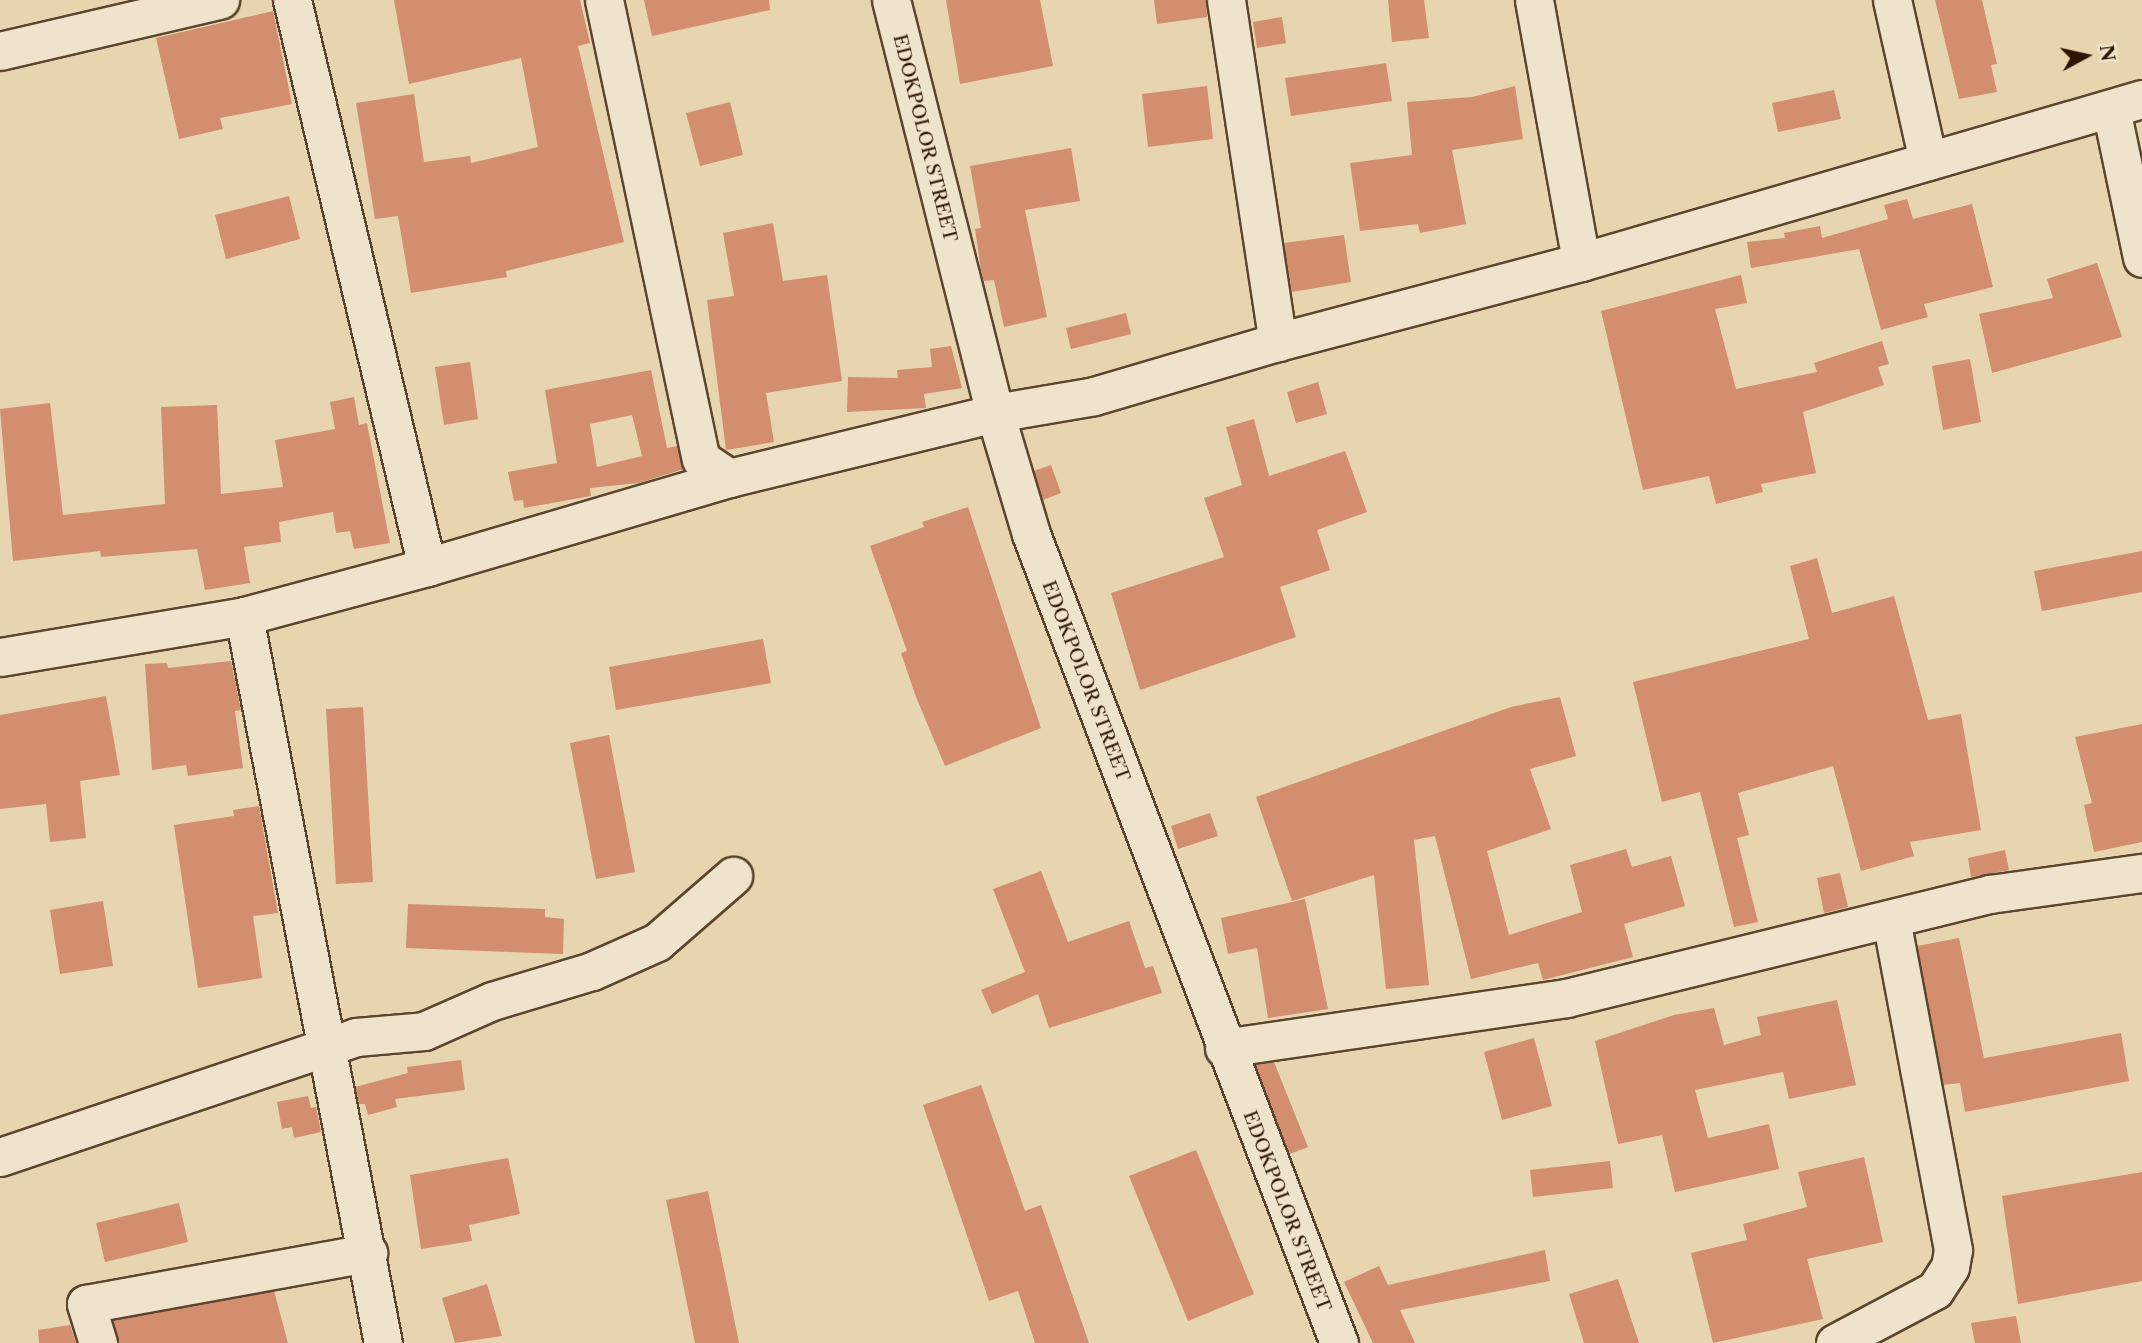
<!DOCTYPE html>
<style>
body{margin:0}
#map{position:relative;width:2142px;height:1343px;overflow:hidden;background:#e6d5af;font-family:"Libre Caslon Text",serif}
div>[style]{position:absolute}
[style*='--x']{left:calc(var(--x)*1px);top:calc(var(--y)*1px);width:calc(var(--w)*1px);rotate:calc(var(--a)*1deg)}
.building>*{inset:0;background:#d38d6f}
.roads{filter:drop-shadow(2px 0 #5c452e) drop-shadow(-2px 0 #5c452e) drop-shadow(0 2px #5c452e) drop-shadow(0 -2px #5c452e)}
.minor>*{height:37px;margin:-18.5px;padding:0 18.5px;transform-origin:18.5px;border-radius:18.5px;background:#efe4cb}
span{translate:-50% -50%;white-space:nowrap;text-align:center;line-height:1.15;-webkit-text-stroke:7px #efe4cb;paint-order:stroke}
.street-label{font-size:19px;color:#2e1503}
.north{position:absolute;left:2051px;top:21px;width:70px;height:70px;-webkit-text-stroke:5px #efe4cb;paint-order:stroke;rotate:82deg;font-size:19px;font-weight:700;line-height:28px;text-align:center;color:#2e1503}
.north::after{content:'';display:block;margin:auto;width:24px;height:32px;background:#2e1503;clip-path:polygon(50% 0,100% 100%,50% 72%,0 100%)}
</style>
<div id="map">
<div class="building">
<i style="clip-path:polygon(394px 0,580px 0,590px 43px,578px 46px,624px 242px,506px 271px,507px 277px,411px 293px,398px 216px,375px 219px,356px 103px,414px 94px,424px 162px,470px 156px,471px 163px,538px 147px,521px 58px,409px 84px)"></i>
<i style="clip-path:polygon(644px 0,769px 0,770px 10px,652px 36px)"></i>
<i style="clip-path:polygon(946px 0,1040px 0,1053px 66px,960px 84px)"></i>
<i style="clip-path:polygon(1154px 0,1206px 0,1207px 17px,1157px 24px)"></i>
<i style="clip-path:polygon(1388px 0,1424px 0,1429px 38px,1392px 42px)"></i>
<i style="clip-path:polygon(1935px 0,1982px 0,1997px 64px,1991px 65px,1997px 92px,1959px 99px)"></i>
<i style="clip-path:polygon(273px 11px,292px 104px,220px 118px,223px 129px,179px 139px,156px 38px)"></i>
<i style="clip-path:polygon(1282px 17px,1286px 43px,1257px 48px,1253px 22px)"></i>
<i style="clip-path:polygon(1386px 63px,1392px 101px,1291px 116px,1285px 78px)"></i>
<i style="clip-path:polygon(1207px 86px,1213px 139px,1148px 147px,1142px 94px)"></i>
<i style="clip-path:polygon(1515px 86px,1523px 139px,1452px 150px,1466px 224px,1420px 233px,1418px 224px,1360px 231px,1350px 163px,1412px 155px,1407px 102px,1472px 97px)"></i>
<i style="clip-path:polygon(1834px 90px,1841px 119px,1778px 132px,1772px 103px)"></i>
<i style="clip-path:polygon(730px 102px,743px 155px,700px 166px,686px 113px)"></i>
<i style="clip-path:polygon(1071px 148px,1080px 201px,1025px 210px,1047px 317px,1004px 327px,994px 280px,984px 281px,981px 270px,975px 229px,981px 228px,970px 166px)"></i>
<i style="clip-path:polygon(289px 196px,300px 239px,226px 259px,215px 215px)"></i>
<i style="clip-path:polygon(1907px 199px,1913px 219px,1972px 204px,1993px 287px,1924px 304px,1928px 317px,1881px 330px,1859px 249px,1751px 268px,1747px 242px,1785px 238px,1784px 233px,1820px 226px,1822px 238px,1888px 219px,1884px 205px)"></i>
<i style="clip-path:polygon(773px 223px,783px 281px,827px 275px,842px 381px,766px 393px,774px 442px,726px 450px,707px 300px,734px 296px,723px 233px)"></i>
<i style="clip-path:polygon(1344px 235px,1351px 282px,1292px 292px,1284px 243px)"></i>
<i style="clip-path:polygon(2097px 263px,2122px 337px,1992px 373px,1979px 314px,2053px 298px,2047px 279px)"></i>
<i style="clip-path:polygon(1741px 275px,1747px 303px,1715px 309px,1736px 389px,1817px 372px,1814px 363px,1882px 341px,1889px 364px,1878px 367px,1884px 385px,1803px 412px,1816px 473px,1761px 484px,1763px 492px,1716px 504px,1709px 476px,1643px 490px,1601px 311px)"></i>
<i style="clip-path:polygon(1126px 313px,1131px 334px,1071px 349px,1066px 328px)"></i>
<i style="clip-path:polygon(951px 346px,962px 388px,924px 394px,926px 408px,847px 412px,848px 377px,898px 378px,897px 370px,932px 367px,930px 349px)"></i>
<i style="clip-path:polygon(1970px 359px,1981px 422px,1943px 430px,1932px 366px)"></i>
<i style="clip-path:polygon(470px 362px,478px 419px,444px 425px,435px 367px)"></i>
<i style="clip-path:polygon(evenodd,651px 370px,667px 448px,677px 446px,684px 469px,639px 483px,590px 488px,591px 496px,524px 508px,523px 500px,514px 501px,508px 472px,557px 463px,545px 390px,651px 370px,632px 415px,642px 456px,597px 467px,590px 424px,632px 415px)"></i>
<i style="clip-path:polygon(1318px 382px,1327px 414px,1296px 423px,1287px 392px)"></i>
<i style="clip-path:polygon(354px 397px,359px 425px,367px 423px,390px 543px,354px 549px,350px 531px,336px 533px,333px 512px,279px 522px,281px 542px,244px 547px,250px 583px,205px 590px,197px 549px,101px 557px,100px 551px,13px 561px,0 409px,50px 403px,63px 515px,165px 504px,161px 407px,217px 405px,221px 494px,283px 487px,275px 440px,335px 429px,330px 402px)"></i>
<i style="clip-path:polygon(1254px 419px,1269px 476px,1345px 451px,1367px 512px,1317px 530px,1330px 570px,1280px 587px,1296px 637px,1140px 690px,1111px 593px,1224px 557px,1204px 498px,1242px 485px,1226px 427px)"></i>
<i style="clip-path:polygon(1051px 465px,1061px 493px,1043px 500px,1034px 471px)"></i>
<i style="clip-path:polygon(968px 507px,1041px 728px,945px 766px,916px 697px,901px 653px,907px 651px,870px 546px,924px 527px,922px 522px)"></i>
<i style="clip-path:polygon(2142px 551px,2142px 592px,2042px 611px,2034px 571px)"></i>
<i style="clip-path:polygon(1817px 558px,1832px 613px,1894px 596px,1928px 720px,1961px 714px,1981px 830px,1910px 842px,1914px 856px,1861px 871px,1833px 766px,1738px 793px,1749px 835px,1737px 838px,1758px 922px,1734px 927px,1700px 792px,1662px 802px,1633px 682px,1809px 639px,1790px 566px)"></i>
<i style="clip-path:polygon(763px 639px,771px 683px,616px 710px,609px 667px)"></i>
<i style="clip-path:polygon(231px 661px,241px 710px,235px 711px,243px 768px,188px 776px,186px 765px,152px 770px,145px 664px,167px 663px,168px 668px)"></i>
<i style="clip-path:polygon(106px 696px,120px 775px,80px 781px,86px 838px,50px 842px,46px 804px,0 809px,0 715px)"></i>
<i style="clip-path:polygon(1560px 697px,1576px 756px,1530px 769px,1551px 829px,1487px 851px,1509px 935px,1582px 912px,1570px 865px,1626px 849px,1632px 867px,1671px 856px,1685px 906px,1624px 924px,1633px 957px,1543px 980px,1538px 963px,1471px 979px,1435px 836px,1414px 840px,1429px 985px,1386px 989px,1374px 875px,1292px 901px,1256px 797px,1511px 707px)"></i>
<i style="clip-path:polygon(363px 707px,373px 882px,336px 884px,326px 709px)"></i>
<i style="clip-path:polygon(2142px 724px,2142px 842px,2094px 852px,2084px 805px,2092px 803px,2075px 737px)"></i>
<i style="clip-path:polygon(609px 735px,635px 872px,596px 879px,570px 743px)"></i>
<i style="clip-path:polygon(259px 806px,278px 913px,253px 916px,262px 978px,198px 988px,174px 825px,234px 816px,233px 810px)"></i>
<i style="clip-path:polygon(1210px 813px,1218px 836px,1178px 849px,1171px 826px)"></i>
<i style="clip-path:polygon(2005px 850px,2009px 870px,1971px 877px,1968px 858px)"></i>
<i style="clip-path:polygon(1041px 871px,1068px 942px,1129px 921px,1145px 968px,1153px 966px,1162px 993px,1049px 1028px,1038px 994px,992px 1014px,981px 990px,1025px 972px,993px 889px)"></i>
<i style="clip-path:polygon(1840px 873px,1848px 907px,1824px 913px,1817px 878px)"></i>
<i style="clip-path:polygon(1305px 899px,1328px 1009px,1268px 1018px,1257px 948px,1228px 954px,1221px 918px)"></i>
<i style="clip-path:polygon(103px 901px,113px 966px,60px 974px,50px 910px)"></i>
<i style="clip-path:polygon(408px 904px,545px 909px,545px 917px,564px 919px,563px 954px,406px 948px)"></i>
<i style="clip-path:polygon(1959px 938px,1984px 1058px,2121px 1033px,2129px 1081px,1965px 1112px,1960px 1083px,1943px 1085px,1917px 946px)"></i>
<i style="clip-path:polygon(1837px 1000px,1856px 1085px,1789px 1099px,1783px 1072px,1695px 1090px,1708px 1138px,1769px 1124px,1779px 1169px,1675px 1192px,1662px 1135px,1618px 1144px,1595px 1041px,1674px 1015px,1714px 1008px,1724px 1045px,1761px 1035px,1757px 1017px)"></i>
<i style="clip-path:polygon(1534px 1038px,1552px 1106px,1502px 1120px,1484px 1052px)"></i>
<i style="clip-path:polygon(461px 1060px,465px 1090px,395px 1099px,397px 1107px,368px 1115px,365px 1104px,359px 1104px,355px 1087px,408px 1073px,407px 1067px)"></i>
<i style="clip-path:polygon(1274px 1062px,1308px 1147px,1290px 1154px,1255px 1065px)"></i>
<i style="clip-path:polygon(981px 1085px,1025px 1211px,1041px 1205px,1089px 1343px,1035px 1343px,1018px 1291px,989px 1301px,923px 1105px)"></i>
<i style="clip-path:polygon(308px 1096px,311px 1108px,316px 1107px,321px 1132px,294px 1138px,292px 1127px,282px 1129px,277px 1102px)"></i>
<i style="clip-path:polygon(1196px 1150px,1254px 1294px,1188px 1321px,1129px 1176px)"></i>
<i style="clip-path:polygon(1864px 1157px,1883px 1242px,1807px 1259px,1823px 1319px,1713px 1343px,1691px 1253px,1747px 1240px,1743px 1224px,1807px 1207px,1798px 1172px)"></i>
<i style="clip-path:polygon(508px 1158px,520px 1214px,469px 1225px,472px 1241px,421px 1249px,410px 1175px)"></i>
<i style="clip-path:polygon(1610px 1161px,1613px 1188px,1533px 1197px,1530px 1170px)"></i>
<i style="clip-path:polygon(2142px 1172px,2142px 1281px,2018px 1304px,2002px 1196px)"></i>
<i style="clip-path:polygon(708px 1191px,739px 1343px,695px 1343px,666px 1200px)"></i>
<i style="clip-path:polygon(179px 1203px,188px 1242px,105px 1262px,96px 1223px)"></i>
<i style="clip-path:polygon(1545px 1250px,1550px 1281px,1400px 1310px,1415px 1343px,1373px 1343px,1344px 1282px,1379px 1266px,1388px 1285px)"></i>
<i style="clip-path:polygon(1618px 1279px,1639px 1343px,1584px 1343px,1569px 1294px)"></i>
<i style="clip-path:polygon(487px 1284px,502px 1336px,455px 1343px,442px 1298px)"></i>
<i style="clip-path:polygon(274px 1291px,288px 1343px,118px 1343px,113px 1320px)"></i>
<i style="clip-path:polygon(2016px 1316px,2021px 1343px,1975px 1343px,1971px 1323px)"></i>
<i style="clip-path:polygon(70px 1325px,76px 1343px,39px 1343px,38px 1330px)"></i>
</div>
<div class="roads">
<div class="minor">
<i style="--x:292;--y:0;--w:583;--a:76.61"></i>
<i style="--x:427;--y:567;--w:315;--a:-16.4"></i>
<i style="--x:604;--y:0;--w:469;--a:78.1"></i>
<i style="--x:701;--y:459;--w:34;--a:34"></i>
<i style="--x:729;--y:478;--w:274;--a:-13.7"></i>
<i style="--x:995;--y:413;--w:100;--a:-9.7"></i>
<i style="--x:1094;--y:396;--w:192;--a:-16.4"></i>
<i style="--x:1278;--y:342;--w:313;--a:-14.8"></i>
<i style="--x:1581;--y:262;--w:584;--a:-16.2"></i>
<i style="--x:891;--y:0;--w:426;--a:75.9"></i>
<i style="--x:995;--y:413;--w:126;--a:73.4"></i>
<i style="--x:1031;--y:534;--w:866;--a:69.16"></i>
<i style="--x:1226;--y:0;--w:346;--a:81.4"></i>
<i style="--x:1534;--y:0;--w:266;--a:79.8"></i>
<i style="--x:1892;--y:0;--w:165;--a:77.4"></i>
<i style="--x:0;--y:51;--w:226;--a:-13.1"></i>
<i style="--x:2111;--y:109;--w:152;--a:78.2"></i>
<i style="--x:244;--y:616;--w:740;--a:79.18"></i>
<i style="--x:0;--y:657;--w:247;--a:-9.5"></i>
<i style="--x:244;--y:616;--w:189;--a:-15"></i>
<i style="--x:1224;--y:1048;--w:346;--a:-8.3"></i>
<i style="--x:1566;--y:998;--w:437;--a:-13.8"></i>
<i style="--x:1990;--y:894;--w:153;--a:-7.9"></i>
<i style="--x:0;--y:1157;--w:376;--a:-18.6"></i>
<i style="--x:356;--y:1037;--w:68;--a:-5"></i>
<i style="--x:424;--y:1031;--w:74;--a:-23.8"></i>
<i style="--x:492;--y:1001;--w:104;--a:-16.7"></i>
<i style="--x:592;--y:971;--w:71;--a:-24"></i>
<i style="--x:657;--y:942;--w:101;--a:-41"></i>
<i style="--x:98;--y:1343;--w:41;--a:-107.1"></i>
<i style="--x:86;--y:1304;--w:287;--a:-10.3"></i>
<i style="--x:1835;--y:1343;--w:113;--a:-27.9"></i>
<i style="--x:1935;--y:1290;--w:27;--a:-57"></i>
<i style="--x:1950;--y:1267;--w:17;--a:-80"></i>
<i style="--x:1953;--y:1250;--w:337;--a:-100.6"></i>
</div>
</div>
<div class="street-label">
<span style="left:925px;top:138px;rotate:76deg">EDOKPOLOR STREET</span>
<span style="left:1086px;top:681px;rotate:69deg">EDOKPOLOR STREET</span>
<span style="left:1287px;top:1211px;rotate:69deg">EDOKPOLOR STREET</span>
</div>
<div class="north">N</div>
</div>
